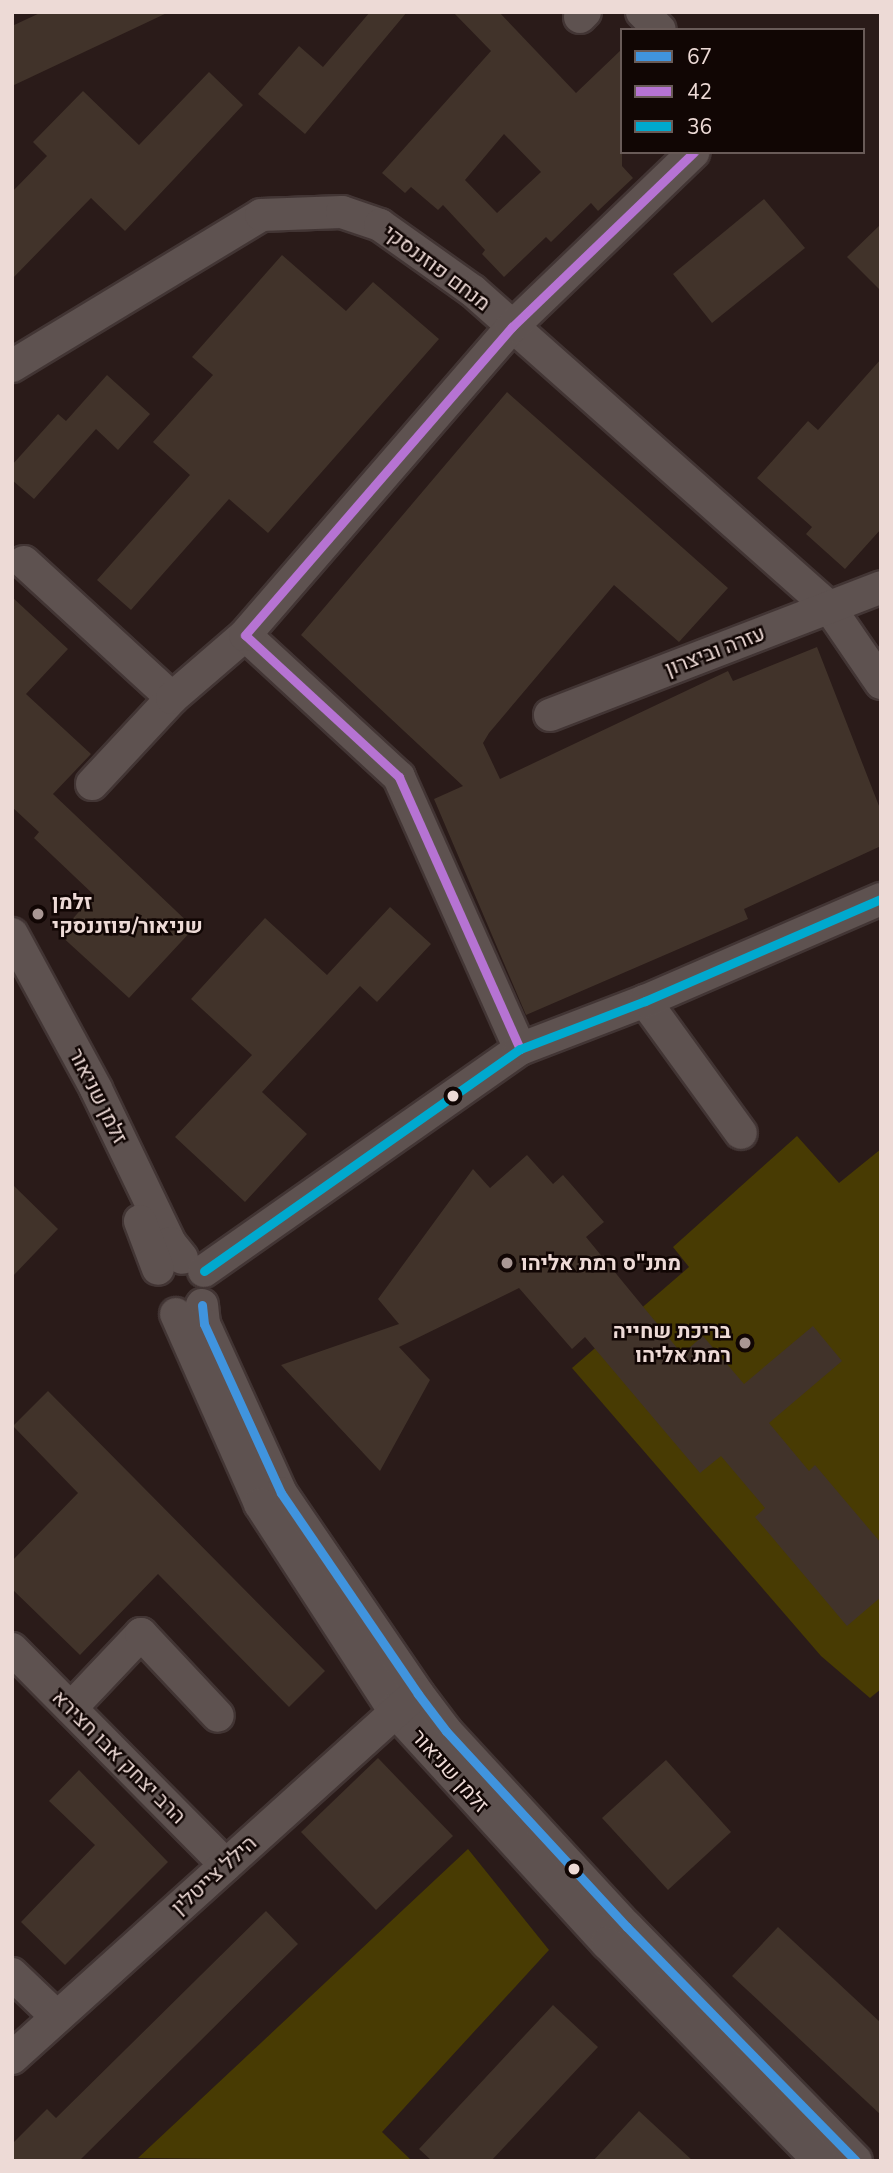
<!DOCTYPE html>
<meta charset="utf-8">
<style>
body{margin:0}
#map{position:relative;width:893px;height:2173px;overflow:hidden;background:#2a1b19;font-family:"Nunito Sans",Heebo,sans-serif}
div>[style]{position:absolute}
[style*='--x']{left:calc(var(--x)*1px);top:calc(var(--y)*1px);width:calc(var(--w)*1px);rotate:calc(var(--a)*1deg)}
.green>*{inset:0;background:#483b03}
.building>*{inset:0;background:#41332a}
.roads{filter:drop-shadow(2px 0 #423534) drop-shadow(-2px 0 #423534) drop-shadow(0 2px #423534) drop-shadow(0 -2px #423534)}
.minor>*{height:32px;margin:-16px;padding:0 16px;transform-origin:16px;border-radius:16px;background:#5e5250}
.bus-1>*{height:9px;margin:-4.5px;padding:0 4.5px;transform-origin:4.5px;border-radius:4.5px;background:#4094de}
.bus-2>*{height:9px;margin:-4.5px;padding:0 4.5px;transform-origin:4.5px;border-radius:4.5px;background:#b673d3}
.bus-3>*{height:9px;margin:-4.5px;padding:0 4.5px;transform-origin:4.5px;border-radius:4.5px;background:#00a9ce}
.dots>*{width:19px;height:19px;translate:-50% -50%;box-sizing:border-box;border:4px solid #110604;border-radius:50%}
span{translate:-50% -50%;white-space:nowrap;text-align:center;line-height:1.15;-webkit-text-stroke:5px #110604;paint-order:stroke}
.street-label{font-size:21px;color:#eddad6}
.poi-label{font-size:21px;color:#eddad6;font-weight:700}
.left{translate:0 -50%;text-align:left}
.right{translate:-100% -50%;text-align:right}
.frame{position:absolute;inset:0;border:14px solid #eddad6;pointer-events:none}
.legend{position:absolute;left:620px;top:28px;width:245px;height:126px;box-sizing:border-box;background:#110604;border:2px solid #695b58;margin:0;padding:9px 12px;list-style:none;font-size:21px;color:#eddad6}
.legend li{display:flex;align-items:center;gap:14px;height:35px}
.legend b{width:35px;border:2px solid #695b58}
</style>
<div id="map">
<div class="green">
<i style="clip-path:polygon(797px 1136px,839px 1183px,881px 1149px,881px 1689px,870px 1698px,821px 1656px,572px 1368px,689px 1267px,673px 1247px)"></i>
<i style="clip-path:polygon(468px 1849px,549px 1950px,382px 2132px,412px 2161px,138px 2158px)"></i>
</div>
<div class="building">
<i style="clip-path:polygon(42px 12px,169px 12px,12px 86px,12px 26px)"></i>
<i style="clip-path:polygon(370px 12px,407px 12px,305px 134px,258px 94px,299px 46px,323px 67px)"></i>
<i style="clip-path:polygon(evenodd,453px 12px,499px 12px,576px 93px,622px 49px,622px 166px,633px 178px,598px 211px,591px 203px,551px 242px,546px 237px,504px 277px,482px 254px,485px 250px,443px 205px,438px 210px,411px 187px,405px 193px,382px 173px,491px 51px,453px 12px,504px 134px,541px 172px,497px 213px,465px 180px,504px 134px)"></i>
<i style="clip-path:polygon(209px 72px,243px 105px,174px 179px,125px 231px,91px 198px,12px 279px,12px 192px,47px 156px,33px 142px,83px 91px,139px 145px)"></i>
<i style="clip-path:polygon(764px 199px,805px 248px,712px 323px,673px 274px)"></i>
<i style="clip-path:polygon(881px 224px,881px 291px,847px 257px)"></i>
<i style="clip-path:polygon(282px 255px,346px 311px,373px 282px,439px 339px,268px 533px,229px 499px,131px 610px,97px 580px,190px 475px,153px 442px,213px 375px,192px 357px)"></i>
<i style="clip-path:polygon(881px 359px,881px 529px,845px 569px,806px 534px,812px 527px,757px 478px,808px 421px,818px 430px)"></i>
<i style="clip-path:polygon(107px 375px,150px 414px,118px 450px,96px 429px,34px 499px,12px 480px,12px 465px,58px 414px,66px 421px)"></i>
<i style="clip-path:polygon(507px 392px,728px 588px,679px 642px,614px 585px,489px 733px,483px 743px,500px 779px,728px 671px,733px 681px,817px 647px,881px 811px,881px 846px,744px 909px,748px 919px,526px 1015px,434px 799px,463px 786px,301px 635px)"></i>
<i style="clip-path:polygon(12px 597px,68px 649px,26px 694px,91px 754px,53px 794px,194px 928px,129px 998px,59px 934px,94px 895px,34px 838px,39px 832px,12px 807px)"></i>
<i style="clip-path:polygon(390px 907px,431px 944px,377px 1002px,360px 986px,262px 1092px,307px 1134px,245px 1202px,175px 1137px,252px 1055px,191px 999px,265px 918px,327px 975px)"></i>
<i style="clip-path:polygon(527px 1155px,553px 1184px,563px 1175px,604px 1222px,586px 1237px,682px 1354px,703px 1336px,744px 1384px,813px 1326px,842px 1361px,769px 1423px,809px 1471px,815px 1465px,881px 1543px,881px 1597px,847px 1626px,755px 1517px,765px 1508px,721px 1456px,700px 1473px,585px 1337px,572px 1349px,519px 1288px,399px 1347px,430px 1380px,380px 1471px,281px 1365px,399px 1324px,378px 1299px,473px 1169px,490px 1188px)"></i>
<i style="clip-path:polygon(12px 1184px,58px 1229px,12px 1277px)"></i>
<i style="clip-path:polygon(48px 1391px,325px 1671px,289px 1707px,158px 1574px,80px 1655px,12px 1589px,12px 1561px,78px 1493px,13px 1426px)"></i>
<i style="clip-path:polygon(378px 1758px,453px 1836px,376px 1910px,301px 1832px)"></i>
<i style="clip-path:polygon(666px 1760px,731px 1832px,668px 1890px,602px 1818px)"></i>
<i style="clip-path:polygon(79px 1770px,168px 1862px,65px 1965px,21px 1922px,95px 1845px,49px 1801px)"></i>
<i style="clip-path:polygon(266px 1911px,298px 1944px,79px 2161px,12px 2161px,12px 2144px,47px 2109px,56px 2118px)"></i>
<i style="clip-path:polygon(778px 1927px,881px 2023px,881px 2115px,732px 1976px)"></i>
<i style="clip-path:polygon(553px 2005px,598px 2047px,491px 2161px,432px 2161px,419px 2149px)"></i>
<i style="clip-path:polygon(639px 2111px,693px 2161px,593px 2161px)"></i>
</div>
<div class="roads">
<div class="minor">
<i style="--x:642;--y:12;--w:25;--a:45"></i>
<i style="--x:580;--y:17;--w:7;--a:-45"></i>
<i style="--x:12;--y:366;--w:291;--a:-31.2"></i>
<i style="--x:261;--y:215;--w:81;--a:-2.1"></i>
<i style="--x:342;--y:212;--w:40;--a:18.9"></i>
<i style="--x:380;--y:225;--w:114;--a:35.4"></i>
<i style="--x:473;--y:291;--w:476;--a:41.6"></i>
<i style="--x:829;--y:607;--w:92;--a:55.6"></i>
<i style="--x:24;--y:562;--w:201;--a:42.6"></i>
<i style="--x:550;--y:715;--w:355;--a:-21.1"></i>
<i style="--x:92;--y:784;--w:117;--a:-47.1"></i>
<i style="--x:172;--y:698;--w:96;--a:-40.8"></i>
<i style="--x:12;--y:934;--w:176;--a:61.5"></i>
<i style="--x:96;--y:1089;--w:171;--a:64.3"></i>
<i style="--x:170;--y:1243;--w:19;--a:51"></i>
<i style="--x:645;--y:1001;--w:163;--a:54"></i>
<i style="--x:520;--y:1049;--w:298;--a:-114"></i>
<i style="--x:399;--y:777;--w:209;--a:-137.3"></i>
<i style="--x:245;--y:635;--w:408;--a:-49.1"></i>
<i style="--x:512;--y:327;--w:252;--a:-43.9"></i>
<i style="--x:140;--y:1221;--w:51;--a:69.4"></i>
<i style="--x:204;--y:1271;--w:386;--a:-35.1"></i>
<i style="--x:520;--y:1049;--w:134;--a:-21"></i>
<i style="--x:645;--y:1001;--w:257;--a:-23.4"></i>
<i style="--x:202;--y:1305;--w:19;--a:84"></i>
<i style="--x:204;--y:1324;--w:186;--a:65.5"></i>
<i style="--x:281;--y:1493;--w:243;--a:55.7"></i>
<i style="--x:418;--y:1694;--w:46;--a:52.9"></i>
<i style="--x:446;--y:1731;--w:267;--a:47.3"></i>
<i style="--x:627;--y:1927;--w:327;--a:45.6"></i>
<i style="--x:176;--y:1314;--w:208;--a:66.1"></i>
<i style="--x:260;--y:1504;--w:246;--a:57"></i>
<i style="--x:394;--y:1710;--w:316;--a:47.6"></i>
<i style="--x:607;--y:1943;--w:305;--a:45.7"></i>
<i style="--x:12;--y:1649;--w:304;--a:45.3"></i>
<i style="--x:71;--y:1708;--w:102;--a:-46.6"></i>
<i style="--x:141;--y:1634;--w:112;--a:46.8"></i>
<i style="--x:12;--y:1974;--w:62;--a:43.7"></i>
<i style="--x:12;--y:2058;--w:537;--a:-42.06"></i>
</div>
</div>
<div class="bus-1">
<i style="--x:202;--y:1305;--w:19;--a:84"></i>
<i style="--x:204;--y:1324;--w:186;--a:65.5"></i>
<i style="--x:281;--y:1493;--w:243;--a:55.7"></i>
<i style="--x:418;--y:1694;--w:46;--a:52.9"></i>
<i style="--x:446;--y:1731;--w:267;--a:47.3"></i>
<i style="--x:627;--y:1927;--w:327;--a:45.6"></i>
</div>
<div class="bus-2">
<i style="--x:520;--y:1049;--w:298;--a:-114"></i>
<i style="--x:399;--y:777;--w:209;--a:-137.3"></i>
<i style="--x:245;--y:635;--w:408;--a:-49.1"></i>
<i style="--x:512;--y:327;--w:252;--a:-43.9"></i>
</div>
<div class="bus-3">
<i style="--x:204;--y:1271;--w:386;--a:-35.1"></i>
<i style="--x:520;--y:1049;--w:134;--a:-21"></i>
<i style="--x:645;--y:1001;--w:257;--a:-23.4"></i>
</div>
<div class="dots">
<i style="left:38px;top:914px;background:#a99794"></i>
<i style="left:453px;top:1096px;background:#eddad6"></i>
<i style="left:507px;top:1263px;background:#a99794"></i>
<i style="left:745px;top:1343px;background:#a99794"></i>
<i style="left:574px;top:1869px;background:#eddad6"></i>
</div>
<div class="street-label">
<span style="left:437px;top:268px;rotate:37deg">מנחם פוזננסקי</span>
<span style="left:715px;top:651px;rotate:-21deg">עזרה וביצרון</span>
<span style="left:98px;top:1096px;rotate:63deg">זלמן שניאור</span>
<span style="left:119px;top:1757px;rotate:45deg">הרב יצחק אבו חצירא</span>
<span style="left:450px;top:1771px;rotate:48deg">זלמן שניאור</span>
<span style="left:214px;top:1875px;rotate:-42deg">הילל צייטלין</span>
</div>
<div class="poi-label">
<span class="left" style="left:52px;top:914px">זלמן<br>שניאור/פוזננסקי</span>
<span class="left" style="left:521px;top:1263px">מתנ"ס רמת אליהו</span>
<span class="right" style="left:731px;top:1343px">בריכת שחייה<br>רמת אליהו</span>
</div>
<div class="frame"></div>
<ul class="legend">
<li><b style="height:9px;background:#4094de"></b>67</li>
<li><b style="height:9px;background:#b673d3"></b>42</li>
<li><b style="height:9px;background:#00a9ce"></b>36</li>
</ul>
</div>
